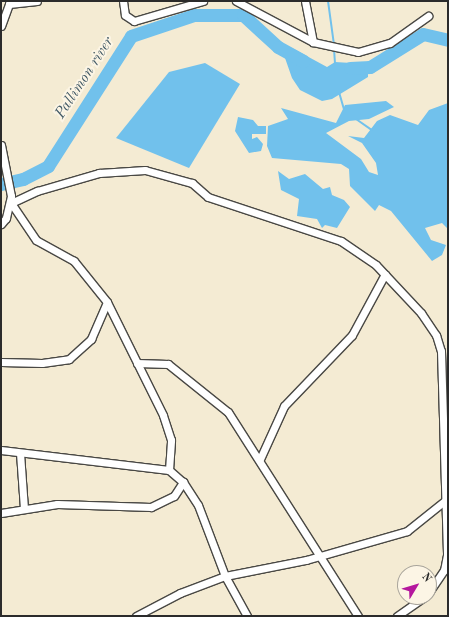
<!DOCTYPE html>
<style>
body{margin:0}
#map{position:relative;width:449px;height:617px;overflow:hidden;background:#f4ebd3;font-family:"Old Standard TT",serif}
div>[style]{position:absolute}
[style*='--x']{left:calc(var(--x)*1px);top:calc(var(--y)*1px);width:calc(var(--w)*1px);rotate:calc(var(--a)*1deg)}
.water>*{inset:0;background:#71c1ec}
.stream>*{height:2px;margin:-1px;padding:0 1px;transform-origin:1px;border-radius:1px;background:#71c1ec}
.river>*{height:13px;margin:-6.5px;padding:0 6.5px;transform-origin:6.5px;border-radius:6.5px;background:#71c1ec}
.roads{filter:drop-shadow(1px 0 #494844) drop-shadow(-1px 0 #494844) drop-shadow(0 1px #494844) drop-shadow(0 -1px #494844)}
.minor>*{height:7px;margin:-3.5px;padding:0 3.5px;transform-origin:3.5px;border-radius:3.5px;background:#fff}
span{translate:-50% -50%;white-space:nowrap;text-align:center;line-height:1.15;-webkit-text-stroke:4px #fcf5e5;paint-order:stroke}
.water-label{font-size:15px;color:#405865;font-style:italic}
.frame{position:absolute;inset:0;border:2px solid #2b2b2b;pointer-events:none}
.north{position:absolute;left:397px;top:565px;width:40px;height:40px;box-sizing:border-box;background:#fcf5e5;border:1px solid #a8a49b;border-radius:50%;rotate:52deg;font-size:11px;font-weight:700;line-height:16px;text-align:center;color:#2b2b2b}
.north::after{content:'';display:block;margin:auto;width:14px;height:18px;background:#b5179e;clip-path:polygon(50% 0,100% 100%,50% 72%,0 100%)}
</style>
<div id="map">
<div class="water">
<i style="clip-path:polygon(292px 48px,327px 67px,335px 62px,368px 64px,368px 77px,332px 99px,322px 101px,300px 90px,292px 78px,285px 58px)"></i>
<i style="clip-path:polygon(205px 63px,240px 84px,189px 168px,116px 138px,169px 72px)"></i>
<i style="clip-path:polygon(386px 101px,394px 107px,369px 119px,349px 121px,326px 133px,361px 159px,369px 172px,378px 175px,376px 163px,362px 143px,348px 136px,364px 138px,377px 121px,390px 115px,418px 125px,429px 110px,448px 103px,448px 229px,442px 223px,425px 228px,431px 240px,446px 245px,442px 255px,432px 261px,391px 211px,379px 205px,375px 211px,350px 186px,349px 169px,341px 164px,272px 158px,267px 146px,268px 126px,288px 119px,281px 108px,336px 123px,345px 105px)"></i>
<i style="clip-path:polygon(238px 117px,253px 120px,258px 126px,266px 126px,266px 134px,252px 134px,252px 139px,257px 137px,263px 144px,261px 151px,249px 153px,235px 131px)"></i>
<i style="clip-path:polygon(278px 171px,289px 179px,305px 174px,323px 189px,330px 187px,332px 195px,344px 200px,350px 207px,337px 228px,325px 225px,322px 228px,317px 219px,297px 216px,299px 199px,281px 190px)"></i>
</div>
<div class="stream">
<i style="--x:328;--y:1;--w:44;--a:82.2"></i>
<i style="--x:334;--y:49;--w:14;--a:86"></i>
<i style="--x:339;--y:92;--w:19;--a:74"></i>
<i style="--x:356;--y:119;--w:19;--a:35"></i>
</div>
<div class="river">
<i style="--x:350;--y:68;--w:20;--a:-3"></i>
<i style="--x:370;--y:67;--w:62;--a:-31.9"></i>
<i style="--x:423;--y:34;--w:26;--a:13"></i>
<i style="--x:1;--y:184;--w:23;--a:-13"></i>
<i style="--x:23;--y:179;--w:28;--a:-27"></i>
<i style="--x:48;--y:166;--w:154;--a:-57.4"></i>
<i style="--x:131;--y:36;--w:66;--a:-18.4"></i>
<i style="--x:194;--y:15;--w:49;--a:0"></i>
<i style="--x:243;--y:15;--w:47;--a:42.4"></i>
<i style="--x:278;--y:47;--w:29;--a:29"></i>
</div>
<div class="roads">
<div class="minor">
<i style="--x:123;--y:1;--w:14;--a:82"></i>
<i style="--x:125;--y:15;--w:11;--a:34"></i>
<i style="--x:134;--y:21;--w:72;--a:-16.2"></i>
<i style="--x:236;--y:1;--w:87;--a:28"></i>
<i style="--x:313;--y:42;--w:46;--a:12.5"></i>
<i style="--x:358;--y:52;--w:33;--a:-16"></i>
<i style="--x:390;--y:43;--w:47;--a:-35.4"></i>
<i style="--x:305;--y:1;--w:42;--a:79"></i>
<i style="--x:9;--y:4;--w:28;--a:-6"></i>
<i style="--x:1;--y:26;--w:27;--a:-70"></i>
<i style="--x:1;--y:145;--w:52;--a:78.9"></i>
<i style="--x:11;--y:196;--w:23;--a:103"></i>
<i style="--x:6;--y:218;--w:8;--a:130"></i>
<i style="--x:1;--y:362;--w:41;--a:1.4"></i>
<i style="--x:42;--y:363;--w:27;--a:-8"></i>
<i style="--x:69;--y:359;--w:30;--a:-42"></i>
<i style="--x:91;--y:339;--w:40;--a:-66.6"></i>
<i style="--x:137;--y:363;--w:31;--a:2"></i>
<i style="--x:168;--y:364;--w:77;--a:38.7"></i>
<i style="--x:228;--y:412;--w:242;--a:57.5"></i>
<i style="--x:1;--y:450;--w:169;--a:6.8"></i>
<i style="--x:169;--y:470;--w:18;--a:41"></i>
<i style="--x:183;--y:482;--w:27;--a:57"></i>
<i style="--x:198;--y:505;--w:76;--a:69.2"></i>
<i style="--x:225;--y:576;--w:46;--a:61.2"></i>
<i style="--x:20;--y:453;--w:56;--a:85.9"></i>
<i style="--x:260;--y:459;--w:58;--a:-65.6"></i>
<i style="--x:284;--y:406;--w:98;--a:-46.2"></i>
<i style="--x:352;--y:335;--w:69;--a:-61.6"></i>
<i style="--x:169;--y:470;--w:30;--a:-86"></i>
<i style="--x:171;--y:440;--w:26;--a:-108"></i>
<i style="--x:163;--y:415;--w:126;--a:-116.4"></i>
<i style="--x:107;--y:302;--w:53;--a:-128.8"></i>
<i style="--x:74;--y:261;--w:43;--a:-151.1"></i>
<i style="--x:36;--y:240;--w:45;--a:-124"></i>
<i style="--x:11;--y:203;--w:29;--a:-25"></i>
<i style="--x:37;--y:191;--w:65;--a:-16.2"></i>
<i style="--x:99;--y:173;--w:46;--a:-3.7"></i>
<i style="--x:145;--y:170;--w:49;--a:15.5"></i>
<i style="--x:192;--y:183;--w:21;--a:41"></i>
<i style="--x:208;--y:197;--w:140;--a:18.3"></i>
<i style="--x:341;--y:241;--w:42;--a:34.4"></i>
<i style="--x:376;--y:265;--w:66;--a:46.8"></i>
<i style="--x:421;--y:313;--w:27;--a:56"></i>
<i style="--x:436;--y:335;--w:17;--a:73"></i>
<i style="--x:441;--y:351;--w:204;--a:88.3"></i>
<i style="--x:447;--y:555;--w:15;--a:101"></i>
<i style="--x:444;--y:570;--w:27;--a:124"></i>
<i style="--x:1;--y:513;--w:57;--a:-9.1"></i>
<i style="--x:57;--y:504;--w:94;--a:1.8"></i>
<i style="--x:151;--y:507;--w:25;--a:-26"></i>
<i style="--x:174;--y:496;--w:17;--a:-57"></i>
<i style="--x:136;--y:616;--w:50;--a:-27.6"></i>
<i style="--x:180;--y:593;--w:48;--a:-20.7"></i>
<i style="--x:225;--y:576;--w:83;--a:-11.2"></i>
<i style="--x:306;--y:560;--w:105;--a:-16"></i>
<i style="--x:407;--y:531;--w:51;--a:-38.7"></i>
<i style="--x:397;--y:616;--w:33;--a:-35"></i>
</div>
</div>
<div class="water-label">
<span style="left:85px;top:78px;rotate:-57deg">Pallimon river</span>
</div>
<div class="frame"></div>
<div class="north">N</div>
</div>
